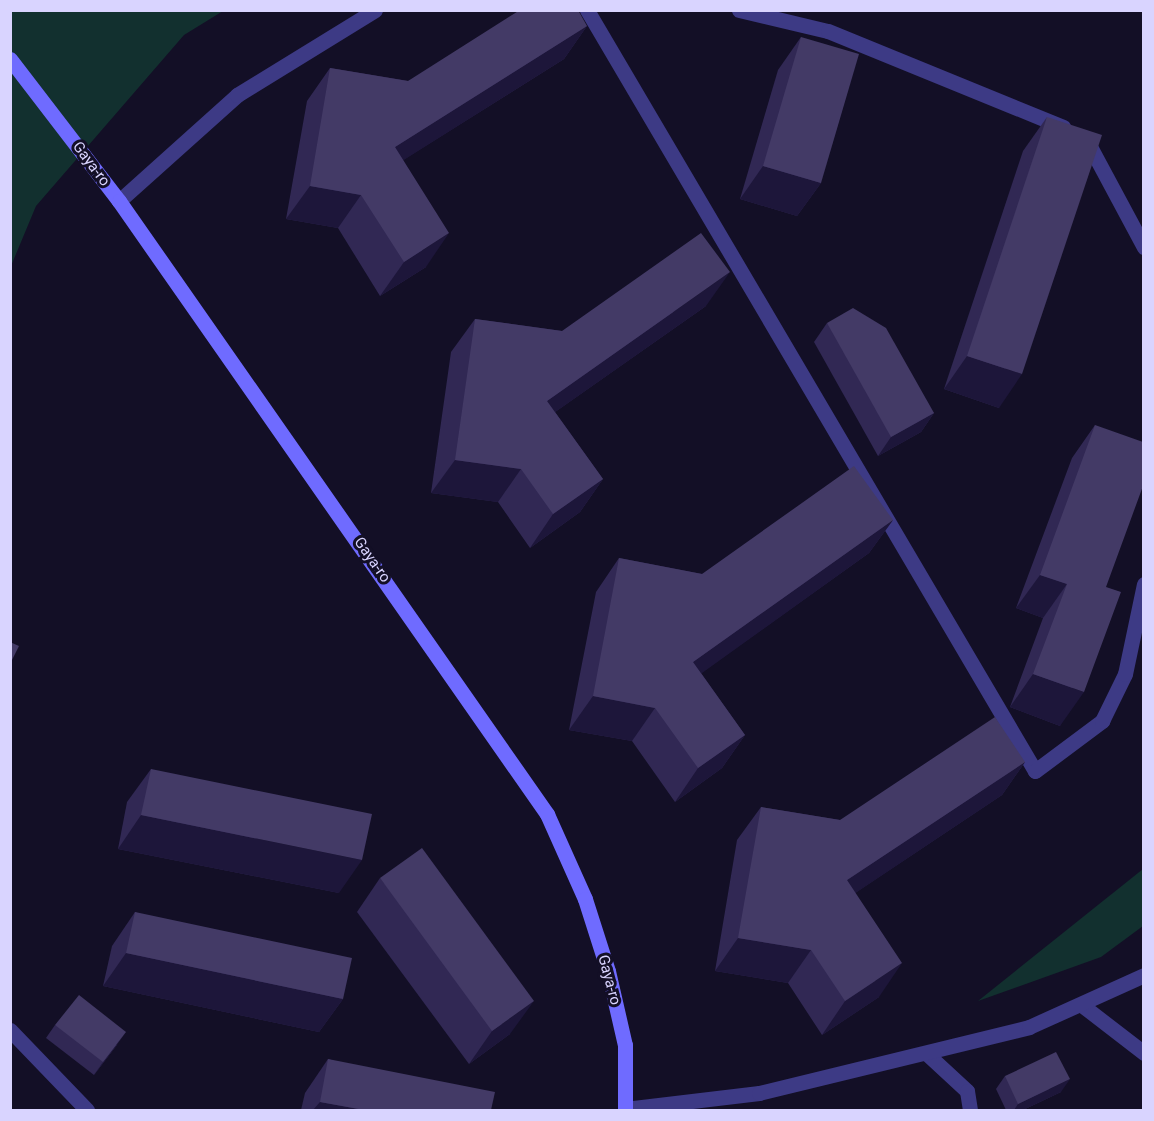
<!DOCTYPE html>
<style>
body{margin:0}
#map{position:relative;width:1154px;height:1121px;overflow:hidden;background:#130f26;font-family:Roboto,sans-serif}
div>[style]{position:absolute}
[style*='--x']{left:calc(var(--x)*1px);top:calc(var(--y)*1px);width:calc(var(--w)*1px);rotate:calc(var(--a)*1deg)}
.green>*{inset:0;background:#12302f}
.street>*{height:15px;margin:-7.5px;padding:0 7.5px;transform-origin:7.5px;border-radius:7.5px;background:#3d3a85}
.secondary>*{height:15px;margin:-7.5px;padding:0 7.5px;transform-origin:7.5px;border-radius:7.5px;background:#6f6bff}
.wall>*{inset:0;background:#312854}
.shaded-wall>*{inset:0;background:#1d163a}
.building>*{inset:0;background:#433a66}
span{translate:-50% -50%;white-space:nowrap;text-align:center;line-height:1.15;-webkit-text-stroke:6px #130f26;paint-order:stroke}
.street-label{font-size:15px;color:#d9d4ff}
.frame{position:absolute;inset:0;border:12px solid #d9d4ff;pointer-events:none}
</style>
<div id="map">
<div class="green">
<i style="clip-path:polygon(11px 11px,223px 11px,184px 35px,36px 206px,11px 266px)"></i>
<i style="clip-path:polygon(1143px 869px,1143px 926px,1101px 957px,978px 1001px)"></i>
</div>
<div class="street">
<i style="--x:587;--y:10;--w:883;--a:59.51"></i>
<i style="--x:1035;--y:771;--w:84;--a:-36.7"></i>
<i style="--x:1102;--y:721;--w:52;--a:-63.9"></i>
<i style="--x:1125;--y:674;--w:92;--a:-78.1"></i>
<i style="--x:739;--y:10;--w:91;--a:13.3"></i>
<i style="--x:828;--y:31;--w:254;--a:22.2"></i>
<i style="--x:1086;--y:139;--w:123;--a:61.8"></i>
<i style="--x:119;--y:201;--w:159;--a:-41.9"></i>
<i style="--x:237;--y:95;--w:162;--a:-31.6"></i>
<i style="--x:1083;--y:1006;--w:77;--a:37.6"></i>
<i style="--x:10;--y:1030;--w:111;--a:46.1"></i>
<i style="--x:926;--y:1053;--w:56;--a:42.8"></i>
<i style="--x:967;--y:1091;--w:19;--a:81"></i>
<i style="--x:625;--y:1109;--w:135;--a:-6.8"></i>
<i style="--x:759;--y:1093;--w:278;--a:-13.7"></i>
<i style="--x:1029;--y:1027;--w:126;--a:-24.3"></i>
</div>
<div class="secondary">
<i style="--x:10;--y:59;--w:179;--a:52.5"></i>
<i style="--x:119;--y:201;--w:748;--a:55.08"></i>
<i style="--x:547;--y:814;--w:93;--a:65.9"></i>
<i style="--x:585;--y:899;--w:76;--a:72.3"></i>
<i style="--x:608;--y:971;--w:76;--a:77.1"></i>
<i style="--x:625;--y:1045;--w:65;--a:90"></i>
</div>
<div class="wall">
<i style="clip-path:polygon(587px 26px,564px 59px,403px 160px,426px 267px,380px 296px,338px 228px,286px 219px,307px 101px,330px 68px,408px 81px)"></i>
<i style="clip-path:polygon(801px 37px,821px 183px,797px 216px,740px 199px,778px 70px)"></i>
<i style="clip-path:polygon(1047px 117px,999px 408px,944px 389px,1023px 151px)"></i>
<i style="clip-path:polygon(706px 306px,555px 412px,603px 479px,580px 512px,530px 548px,498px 502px,431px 493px,451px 352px,475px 319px,562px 331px)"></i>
<i style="clip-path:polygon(827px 323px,934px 413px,921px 432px,878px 456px,814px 342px)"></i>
<i style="clip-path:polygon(1095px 425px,1106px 587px,1060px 726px,1010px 707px,1043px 618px,1016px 608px,1072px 458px)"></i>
<i style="clip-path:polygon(893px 520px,869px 553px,701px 673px,745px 735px,722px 768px,675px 802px,632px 741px,569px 730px,596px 592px,619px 558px,702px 574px)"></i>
<i style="clip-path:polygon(1025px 762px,1002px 795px,855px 893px,879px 997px,822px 1035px,788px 983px,715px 971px,737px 840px,761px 807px,840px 820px)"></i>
<i style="clip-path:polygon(151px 769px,339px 893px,118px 849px,127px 802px)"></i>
<i style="clip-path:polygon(380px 878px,510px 1034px,469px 1064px,357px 912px)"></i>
<i style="clip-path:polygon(135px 912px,343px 999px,319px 1032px,103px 986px,112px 946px)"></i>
<i style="clip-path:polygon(55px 1025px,117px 1045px,94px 1075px,46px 1038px)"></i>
<i style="clip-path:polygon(328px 1059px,491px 1110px,301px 1110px,305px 1093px)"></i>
<i style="clip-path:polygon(1005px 1076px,1061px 1092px,1023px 1110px,1006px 1110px,996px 1089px)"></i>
</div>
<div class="shaded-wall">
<i style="clip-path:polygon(587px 26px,564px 59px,372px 180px,395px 147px)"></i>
<i style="clip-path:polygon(763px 166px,821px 183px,797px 216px,740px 199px)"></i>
<i style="clip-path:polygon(310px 186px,361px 195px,338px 228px,286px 219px)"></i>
<i style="clip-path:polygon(449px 233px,426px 267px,380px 296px,404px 262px)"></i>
<i style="clip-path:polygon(730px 272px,706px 306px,524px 434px,547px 401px)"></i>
<i style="clip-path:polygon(967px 356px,1022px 374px,999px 408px,944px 389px)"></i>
<i style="clip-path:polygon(934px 413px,921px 432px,878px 456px,891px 437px)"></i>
<i style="clip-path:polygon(455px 460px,521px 469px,498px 502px,431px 493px)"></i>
<i style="clip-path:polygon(603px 479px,580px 512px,530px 548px,553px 514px)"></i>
<i style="clip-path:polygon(893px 520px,869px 553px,670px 696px,693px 662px)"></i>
<i style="clip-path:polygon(1040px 575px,1067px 584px,1043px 618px,1016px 608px)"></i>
<i style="clip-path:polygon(1033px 674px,1084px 692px,1060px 726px,1010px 707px)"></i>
<i style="clip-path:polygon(593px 696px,655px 708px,632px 741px,569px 730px)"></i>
<i style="clip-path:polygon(745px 735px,722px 768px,675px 802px,698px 768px)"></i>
<i style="clip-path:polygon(1025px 762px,1002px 795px,824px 914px,847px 880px)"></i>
<i style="clip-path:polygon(141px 815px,362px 860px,339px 893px,118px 849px)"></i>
<i style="clip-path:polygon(738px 938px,811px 950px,788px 983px,715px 971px)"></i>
<i style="clip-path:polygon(126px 953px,343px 999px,319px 1032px,103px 986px)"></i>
<i style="clip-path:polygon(902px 963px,879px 997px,822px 1035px,845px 1001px)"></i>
<i style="clip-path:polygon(534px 1001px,510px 1034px,469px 1064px,492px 1031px)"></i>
<i style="clip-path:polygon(126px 1032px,117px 1045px,94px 1075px,103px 1062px)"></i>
<i style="clip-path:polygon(1070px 1079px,1061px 1092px,1023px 1110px,1014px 1110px,1018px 1104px)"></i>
<i style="clip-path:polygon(320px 1102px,364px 1110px,313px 1110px)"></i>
</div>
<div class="building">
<i style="clip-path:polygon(520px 10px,578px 10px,587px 26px,395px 147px,449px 233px,404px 262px,361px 195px,310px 186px,330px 68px,408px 81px)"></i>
<i style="clip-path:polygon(801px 37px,859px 54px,821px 183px,763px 166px)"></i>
<i style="clip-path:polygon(1047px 117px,1102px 135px,1022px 374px,967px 356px)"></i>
<i style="clip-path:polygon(701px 233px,730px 272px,547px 401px,603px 479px,553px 514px,521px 469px,455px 460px,475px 319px,562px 331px)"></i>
<i style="clip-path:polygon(853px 308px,886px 328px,934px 413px,891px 437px,827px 323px)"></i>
<i style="clip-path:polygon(1095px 425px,1143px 442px,1143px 486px,1106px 587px,1121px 592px,1084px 692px,1033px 674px,1067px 584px,1040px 575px)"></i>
<i style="clip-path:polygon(854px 466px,893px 520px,693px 662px,745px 735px,698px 768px,655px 708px,593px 696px,619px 558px,702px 574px)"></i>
<i style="clip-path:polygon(10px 642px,19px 646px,10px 664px)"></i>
<i style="clip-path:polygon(995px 717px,1025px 762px,847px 880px,902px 963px,845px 1001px,811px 950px,738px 938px,761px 807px,840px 820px)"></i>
<i style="clip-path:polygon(151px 769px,372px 814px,362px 860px,141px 815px)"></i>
<i style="clip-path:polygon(422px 848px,534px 1001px,492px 1031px,380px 878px)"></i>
<i style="clip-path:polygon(135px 912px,352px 958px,343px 999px,126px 953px)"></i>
<i style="clip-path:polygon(79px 995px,126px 1032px,103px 1062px,55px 1025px)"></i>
<i style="clip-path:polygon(1056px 1052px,1070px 1079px,1018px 1104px,1005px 1076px)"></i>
<i style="clip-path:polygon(328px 1059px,495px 1092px,491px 1110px,364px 1110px,320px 1102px)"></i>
</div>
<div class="street-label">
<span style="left:91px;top:164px;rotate:53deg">Gaya-ro</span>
<span style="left:372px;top:560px;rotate:55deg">Gaya-ro</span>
<span style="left:609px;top:980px;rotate:75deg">Gaya-ro</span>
</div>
<div class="frame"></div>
</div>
